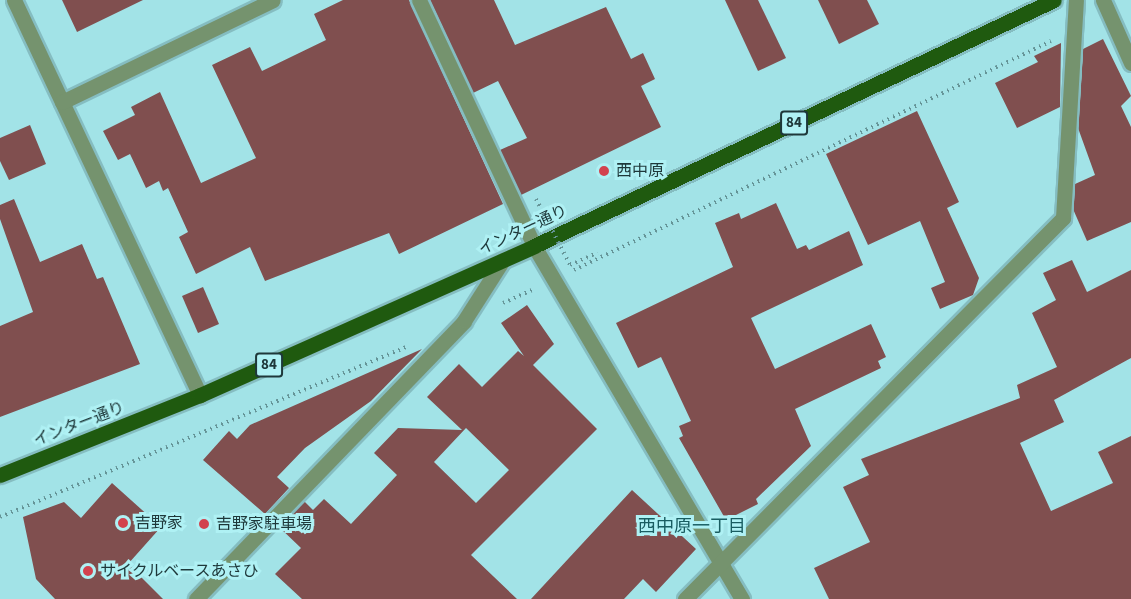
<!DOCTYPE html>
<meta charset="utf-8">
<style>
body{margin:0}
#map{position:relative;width:1131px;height:599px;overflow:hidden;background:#a2e3e7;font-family:"Source Sans 3","Noto Sans JP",sans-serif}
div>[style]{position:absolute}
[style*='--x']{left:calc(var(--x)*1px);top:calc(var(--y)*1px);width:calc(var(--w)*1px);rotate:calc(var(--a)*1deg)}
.building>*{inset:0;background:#804f4f}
.path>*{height:4px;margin-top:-2px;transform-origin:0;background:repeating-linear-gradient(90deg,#659497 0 1.5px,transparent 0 6px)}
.roads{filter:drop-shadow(2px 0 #85bdc1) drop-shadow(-2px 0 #85bdc1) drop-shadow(0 2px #85bdc1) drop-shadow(0 -2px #85bdc1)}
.minor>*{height:15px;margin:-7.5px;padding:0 7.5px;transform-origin:7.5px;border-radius:7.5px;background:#75936e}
.major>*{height:15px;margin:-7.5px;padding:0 7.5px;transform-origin:7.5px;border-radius:7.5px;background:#1f5a0f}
.path-bridge>*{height:4px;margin-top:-2px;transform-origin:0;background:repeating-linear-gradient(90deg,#659497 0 1.5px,transparent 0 6px)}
.dots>*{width:16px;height:16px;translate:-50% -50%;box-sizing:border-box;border:3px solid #aff1f4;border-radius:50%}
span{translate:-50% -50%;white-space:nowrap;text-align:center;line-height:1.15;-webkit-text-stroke:6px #aff1f4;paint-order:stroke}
.shield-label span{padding:2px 4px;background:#aff1f4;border:2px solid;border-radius:4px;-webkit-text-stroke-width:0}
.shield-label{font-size:15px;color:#1e383a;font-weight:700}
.poi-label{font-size:16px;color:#1e383a}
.left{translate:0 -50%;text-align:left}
.street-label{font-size:16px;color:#1e383a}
.neighbourhood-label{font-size:18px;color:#195d61}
</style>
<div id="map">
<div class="building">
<i style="clip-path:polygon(62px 0,143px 0,77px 32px)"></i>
<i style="clip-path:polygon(343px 0,409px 0,503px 204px,399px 254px,389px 233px,265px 281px,250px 247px,196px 274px,179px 237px,188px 232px,168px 188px,163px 191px,159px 181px,146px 188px,130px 154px,118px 160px,103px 131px,135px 115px,131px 107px,160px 92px,201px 183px,256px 158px,212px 65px,250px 47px,262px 71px,326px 40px,314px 14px)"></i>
<i style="clip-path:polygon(430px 0,494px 0,515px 45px,606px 7px,631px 59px,643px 53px,655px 79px,641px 86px,661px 127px,521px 195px,500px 150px,527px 138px,498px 81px,473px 93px)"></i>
<i style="clip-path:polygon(725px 0,758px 0,786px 58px,758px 71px)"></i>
<i style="clip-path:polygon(818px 0,867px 0,879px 24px,839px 44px)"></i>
<i style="clip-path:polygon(1103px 39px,1131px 96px,1121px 106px,1131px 127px,1131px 222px,1087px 241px,1073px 209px,1075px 184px,1095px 175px,1078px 128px,1083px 49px)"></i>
<i style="clip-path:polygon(1061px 43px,1060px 107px,1017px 128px,995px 83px,1038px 62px,1034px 56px)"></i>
<i style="clip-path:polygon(917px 111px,959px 202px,947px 208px,979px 278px,973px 295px,940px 309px,931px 288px,945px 282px,920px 221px,868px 245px,826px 154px)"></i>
<i style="clip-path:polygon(30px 125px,46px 164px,9px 180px,0 161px,0 138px)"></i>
<i style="clip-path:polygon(14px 199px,40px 262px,82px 244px,97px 279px,103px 277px,140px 364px,0 417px,0 326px,33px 312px,0 219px,0 205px)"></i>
<i style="clip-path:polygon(776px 203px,797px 249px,806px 245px,809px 250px,849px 231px,863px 265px,751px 318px,775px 369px,871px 324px,886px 357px,878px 361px,881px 368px,795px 409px,811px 446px,756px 499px,758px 504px,726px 520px,679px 438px,683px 436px,679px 426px,691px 421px,661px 357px,638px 368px,616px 323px,733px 267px,715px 223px,739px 213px,741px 219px)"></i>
<i style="clip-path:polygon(1072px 260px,1087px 292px,1131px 270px,1131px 358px,1054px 400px,1064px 422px,1020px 443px,1051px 511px,1113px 483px,1098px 452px,1131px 436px,1131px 599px,829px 599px,814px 568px,870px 542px,843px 487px,869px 475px,861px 459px,1020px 398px,1017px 385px,1057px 367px,1032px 313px,1056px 300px,1043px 273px)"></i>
<i style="clip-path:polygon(203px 287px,219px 324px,198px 333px,182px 296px)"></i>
<i style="clip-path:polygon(evenodd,527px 305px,554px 344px,533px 365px,597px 429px,471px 555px,517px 599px,302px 599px,275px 574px,301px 548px,279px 527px,304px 501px,313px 510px,324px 499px,351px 524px,397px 475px,374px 453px,398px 428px,462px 430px,427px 397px,459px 364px,482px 387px,518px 351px,524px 356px,501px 323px,527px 305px,466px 428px,509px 470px,476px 503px,434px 462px,466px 428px)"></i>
<i style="clip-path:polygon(422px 349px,371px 401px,305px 448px,277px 477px,289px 488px,265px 514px,203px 460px,229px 431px,237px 439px,250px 425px)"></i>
<i style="clip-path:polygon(112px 483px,161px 527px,128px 564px,163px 599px,55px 599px,36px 579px,23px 517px,64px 502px,81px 518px)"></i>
<i style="clip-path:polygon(632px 490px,696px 549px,656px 592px,643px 579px,624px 599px,531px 599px)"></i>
</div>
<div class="path">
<i style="--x:570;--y:265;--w:30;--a:-24"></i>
<i style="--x:574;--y:270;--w:529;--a:-25.64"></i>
<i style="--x:503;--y:303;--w:34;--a:-24"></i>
<i style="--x:0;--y:517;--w:440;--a:-22.7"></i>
</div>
<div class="roads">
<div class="minor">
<i style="--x:14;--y:0;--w:437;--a:64.8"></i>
<i style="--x:419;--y:0;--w:272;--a:64.9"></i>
<i style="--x:534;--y:246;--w:410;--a:59.5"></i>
<i style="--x:1103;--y:0;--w:69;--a:66"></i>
<i style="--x:62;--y:102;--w:234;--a:-25.8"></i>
<i style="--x:196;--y:599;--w:386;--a:-46"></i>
<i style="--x:464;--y:321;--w:72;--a:-57.4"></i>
<i style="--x:685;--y:599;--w:537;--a:-45.23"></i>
<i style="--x:1063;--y:218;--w:218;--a:-86.6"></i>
</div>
<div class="major">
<i style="--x:0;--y:475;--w:215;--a:-21.8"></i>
<i style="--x:200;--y:395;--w:366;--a:-24"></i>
<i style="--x:534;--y:246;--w:575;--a:-25.32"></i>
</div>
</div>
<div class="path-bridge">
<i style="--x:536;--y:199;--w:74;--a:62.7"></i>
</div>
<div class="dots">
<i style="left:604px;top:171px;background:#d2424e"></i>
<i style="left:123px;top:523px;background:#d2424e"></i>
<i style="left:204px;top:524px;background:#d2424e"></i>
<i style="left:88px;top:571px;background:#d2424e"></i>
</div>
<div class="shield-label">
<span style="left:794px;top:123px">84</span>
<span style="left:269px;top:365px">84</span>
</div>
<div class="poi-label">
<span class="left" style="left:616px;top:171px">西中原</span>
<span class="left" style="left:135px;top:523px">吉野家</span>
<span class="left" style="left:216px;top:524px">吉野家駐車場</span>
<span class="left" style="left:100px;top:571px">サイクルベースあさひ</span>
</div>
<div class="street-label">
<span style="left:523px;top:230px;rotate:-25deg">インター通り</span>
<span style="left:79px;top:424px;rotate:-21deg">インター通り</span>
</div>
<div class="neighbourhood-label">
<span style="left:692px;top:527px">西中原一丁目</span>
</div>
</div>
